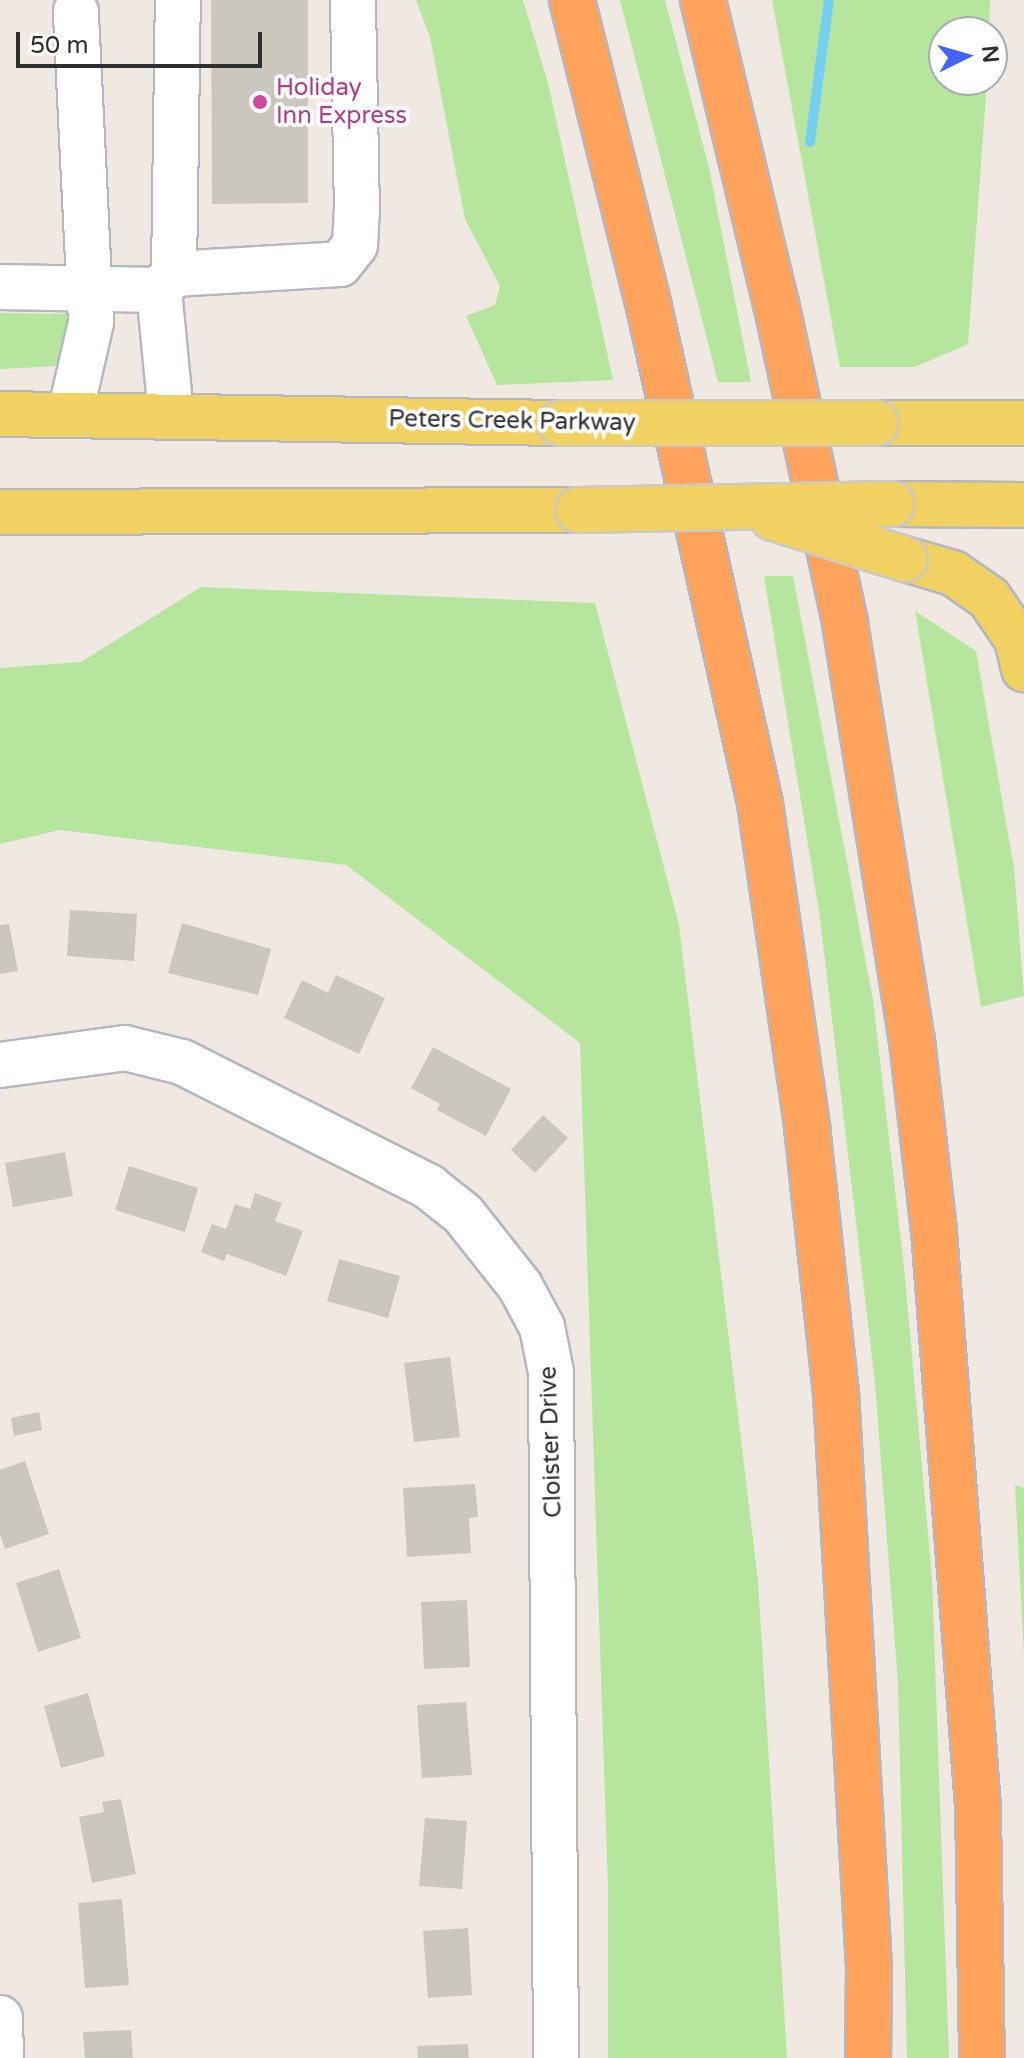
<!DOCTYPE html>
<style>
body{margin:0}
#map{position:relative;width:1024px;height:2058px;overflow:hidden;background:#efe9e1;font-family:"Varela Round",sans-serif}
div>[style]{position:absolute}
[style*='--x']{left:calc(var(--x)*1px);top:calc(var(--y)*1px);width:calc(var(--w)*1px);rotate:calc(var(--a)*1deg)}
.green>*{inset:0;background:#b6e59e}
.stream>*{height:10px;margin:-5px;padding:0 5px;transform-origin:5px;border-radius:5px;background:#75cff0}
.building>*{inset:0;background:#cbc7bf}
.roads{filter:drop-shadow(2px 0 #b4b7c1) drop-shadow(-2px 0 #b4b7c1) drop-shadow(0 2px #b4b7c1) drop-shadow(0 -2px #b4b7c1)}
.minor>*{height:44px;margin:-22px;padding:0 22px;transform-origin:22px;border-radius:22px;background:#fff}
.major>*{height:44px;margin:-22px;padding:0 22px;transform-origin:22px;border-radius:22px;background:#f2d163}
.highway>*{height:44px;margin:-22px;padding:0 22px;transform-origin:22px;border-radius:22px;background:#ffa35c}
.bridges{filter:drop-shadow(2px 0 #c9c9c9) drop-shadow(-2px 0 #c9c9c9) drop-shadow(0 2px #c9c9c9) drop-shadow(0 -2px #c9c9c9)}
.major-bridge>*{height:44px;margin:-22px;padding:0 22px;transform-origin:22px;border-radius:22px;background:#f2d163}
.dots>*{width:22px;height:22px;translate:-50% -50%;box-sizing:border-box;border:4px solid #fff;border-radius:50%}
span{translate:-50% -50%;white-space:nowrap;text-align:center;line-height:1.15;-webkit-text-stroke:8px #fff;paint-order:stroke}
.hotel-label{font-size:24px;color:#b23c85}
.left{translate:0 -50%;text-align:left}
.street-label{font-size:24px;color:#2e2e2e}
.north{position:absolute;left:928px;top:16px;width:80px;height:80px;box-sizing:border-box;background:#fff;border:2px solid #ababab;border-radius:50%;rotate:85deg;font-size:22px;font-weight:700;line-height:32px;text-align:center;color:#2e2e2e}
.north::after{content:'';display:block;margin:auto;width:28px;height:36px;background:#4264fb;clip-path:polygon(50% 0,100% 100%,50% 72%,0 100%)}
.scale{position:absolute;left:16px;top:32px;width:246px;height:36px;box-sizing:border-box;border:4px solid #2e2e2e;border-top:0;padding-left:10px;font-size:24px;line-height:28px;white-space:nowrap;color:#2e2e2e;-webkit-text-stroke:6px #fff;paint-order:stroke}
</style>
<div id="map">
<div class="green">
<i style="clip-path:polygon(416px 0,523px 0,548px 83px,613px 380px,497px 385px,466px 316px,495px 305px,500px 286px,465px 219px,430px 37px)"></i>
<i style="clip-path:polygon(620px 0,665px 0,709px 168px,751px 382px,718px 382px)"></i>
<i style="clip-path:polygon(772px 0,990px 0,989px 32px,944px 32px,944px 80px,987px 80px,968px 344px,915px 367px,840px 367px)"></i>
<i style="clip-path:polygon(0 313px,67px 314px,74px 333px,70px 352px,58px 366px,0 369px)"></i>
<i style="clip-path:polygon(764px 576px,793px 576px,873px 1000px,904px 1267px,932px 1578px,949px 2058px,907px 2058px,898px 1683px,875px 1383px,820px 918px)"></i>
<i style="clip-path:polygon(201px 587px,595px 603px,679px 925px,758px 1581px,787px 2058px,608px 2058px,608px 1888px,580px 1043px,346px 865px,60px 830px,0 844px,0 668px,81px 662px)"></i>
<i style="clip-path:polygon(915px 611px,976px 651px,1014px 868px,1024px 996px,981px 1007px)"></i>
<i style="clip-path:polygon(1015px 1485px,1024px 1488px,1024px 1655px)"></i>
</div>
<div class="stream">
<i style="--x:810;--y:142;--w:143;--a:-82.4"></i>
</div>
<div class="building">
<i style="clip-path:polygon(211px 0,308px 0,308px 203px,212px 204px)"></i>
<i style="clip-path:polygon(70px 910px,137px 914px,134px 961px,67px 956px)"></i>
<i style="clip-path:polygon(182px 923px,271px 949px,258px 995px,168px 973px)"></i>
<i style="clip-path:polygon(9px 924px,18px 971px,0 974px,0 925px)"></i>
<i style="clip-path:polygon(336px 975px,385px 998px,359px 1054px,284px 1018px,302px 980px,328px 993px)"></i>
<i style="clip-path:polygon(433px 1047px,511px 1089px,486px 1136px,437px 1110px,440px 1104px,411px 1088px)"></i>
<i style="clip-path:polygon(543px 1115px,568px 1138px,535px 1173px,511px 1150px)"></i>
<i style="clip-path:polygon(65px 1152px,73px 1196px,13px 1207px,5px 1163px)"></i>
<i style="clip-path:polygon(129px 1166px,198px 1188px,185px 1232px,115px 1210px)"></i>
<i style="clip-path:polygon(255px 1193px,282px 1203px,275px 1221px,303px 1231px,286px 1276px,227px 1254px,224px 1261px,201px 1252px,212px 1224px,226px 1229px,235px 1204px,250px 1209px)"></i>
<i style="clip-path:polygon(339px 1259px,400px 1276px,388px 1318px,327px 1301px)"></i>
<i style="clip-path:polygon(450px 1357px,460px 1437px,414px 1442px,404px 1363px)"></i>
<i style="clip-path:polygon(39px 1412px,42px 1430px,14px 1436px,11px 1418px)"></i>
<i style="clip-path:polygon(25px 1461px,49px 1534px,5px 1549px,0 1535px,0 1470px)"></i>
<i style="clip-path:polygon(475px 1484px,478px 1517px,469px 1518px,471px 1553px,407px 1557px,403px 1488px)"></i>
<i style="clip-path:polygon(59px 1569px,81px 1638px,38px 1652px,16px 1583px)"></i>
<i style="clip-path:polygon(467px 1600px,470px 1667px,424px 1669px,421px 1602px)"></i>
<i style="clip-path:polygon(88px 1693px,105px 1756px,61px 1768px,44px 1706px)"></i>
<i style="clip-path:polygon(466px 1702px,472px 1775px,422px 1778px,417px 1705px)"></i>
<i style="clip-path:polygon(121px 1799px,136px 1874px,92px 1883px,79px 1817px,104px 1812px,102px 1802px)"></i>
<i style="clip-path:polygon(425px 1818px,467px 1821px,462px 1889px,419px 1886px)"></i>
<i style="clip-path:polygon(122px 1899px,129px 1985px,85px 1988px,78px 1903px)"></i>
<i style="clip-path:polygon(468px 1928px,472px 1995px,428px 1998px,423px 1931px)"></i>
<i style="clip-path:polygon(131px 2030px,133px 2058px,85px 2058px,83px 2032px)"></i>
<i style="clip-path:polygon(468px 2044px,469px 2058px,418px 2058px,417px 2046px)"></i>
</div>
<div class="roads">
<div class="minor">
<i style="--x:174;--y:274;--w:274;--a:-89.2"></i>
<i style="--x:0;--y:287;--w:159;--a:1.1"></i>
<i style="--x:159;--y:290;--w:22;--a:-47"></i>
<i style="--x:174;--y:274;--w:166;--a:-3.4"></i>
<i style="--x:340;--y:264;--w:24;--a:-52"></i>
<i style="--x:355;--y:245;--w:33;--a:-87"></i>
<i style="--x:357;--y:212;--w:212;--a:-91.1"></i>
<i style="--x:159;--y:290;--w:126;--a:84.5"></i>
<i style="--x:70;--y:414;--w:94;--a:-77.1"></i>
<i style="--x:91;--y:322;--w:311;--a:-92.8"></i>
<i style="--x:0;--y:1065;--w:126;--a:-7.7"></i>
<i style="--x:125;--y:1048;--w:59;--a:13.8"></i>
<i style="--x:182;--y:1062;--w:277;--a:26.8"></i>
<i style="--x:429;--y:1187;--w:43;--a:38.5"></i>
<i style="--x:463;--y:1214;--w:92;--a:51.6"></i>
<i style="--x:520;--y:1286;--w:47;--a:61.8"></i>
<i style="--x:542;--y:1327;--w:46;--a:78.7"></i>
<i style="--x:551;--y:1372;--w:686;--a:89.58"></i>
<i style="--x:0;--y:2018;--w:40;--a:88.6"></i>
</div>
<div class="major">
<i style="--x:0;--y:414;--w:561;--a:0.92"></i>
<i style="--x:876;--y:423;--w:148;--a:0"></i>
<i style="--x:892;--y:504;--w:132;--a:0.4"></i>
<i style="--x:0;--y:512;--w:578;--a:-0.2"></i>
<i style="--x:905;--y:559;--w:50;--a:16.3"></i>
<i style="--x:953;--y:573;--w:44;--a:34.8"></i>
<i style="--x:989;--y:598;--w:50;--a:55.7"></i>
<i style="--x:1017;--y:639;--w:31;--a:77"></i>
</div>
<div class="highway">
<i style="--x:572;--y:0;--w:307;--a:75.9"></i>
<i style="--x:647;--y:298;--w:517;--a:77.39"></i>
<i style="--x:760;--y:803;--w:327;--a:81.7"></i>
<i style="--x:807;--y:1127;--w:268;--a:83.8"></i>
<i style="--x:836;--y:1393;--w:575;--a:86.71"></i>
<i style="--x:869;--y:1967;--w:91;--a:90.6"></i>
<i style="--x:703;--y:0;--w:312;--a:76.5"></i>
<i style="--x:776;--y:303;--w:327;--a:77.8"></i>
<i style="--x:845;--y:623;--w:423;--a:80.9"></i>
<i style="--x:912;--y:1041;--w:191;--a:83.4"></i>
<i style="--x:934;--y:1231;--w:578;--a:85.63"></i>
<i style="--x:978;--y:1807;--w:251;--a:89.1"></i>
</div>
</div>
<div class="bridges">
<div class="major-bridge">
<i style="--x:561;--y:423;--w:315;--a:0"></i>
<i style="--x:578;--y:510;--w:314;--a:-1.1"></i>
<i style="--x:773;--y:518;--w:138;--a:17.3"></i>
</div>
</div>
<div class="dots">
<i style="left:260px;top:102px;background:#d1479c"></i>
</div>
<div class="hotel-label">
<span class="left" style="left:276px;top:102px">Holiday<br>Inn Express</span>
</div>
<div class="street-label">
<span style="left:512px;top:421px;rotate:1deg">Peters Creek Parkway</span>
<span style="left:551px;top:1442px;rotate:-92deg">Cloister Drive</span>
</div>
<div class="north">N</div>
<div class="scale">50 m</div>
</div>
